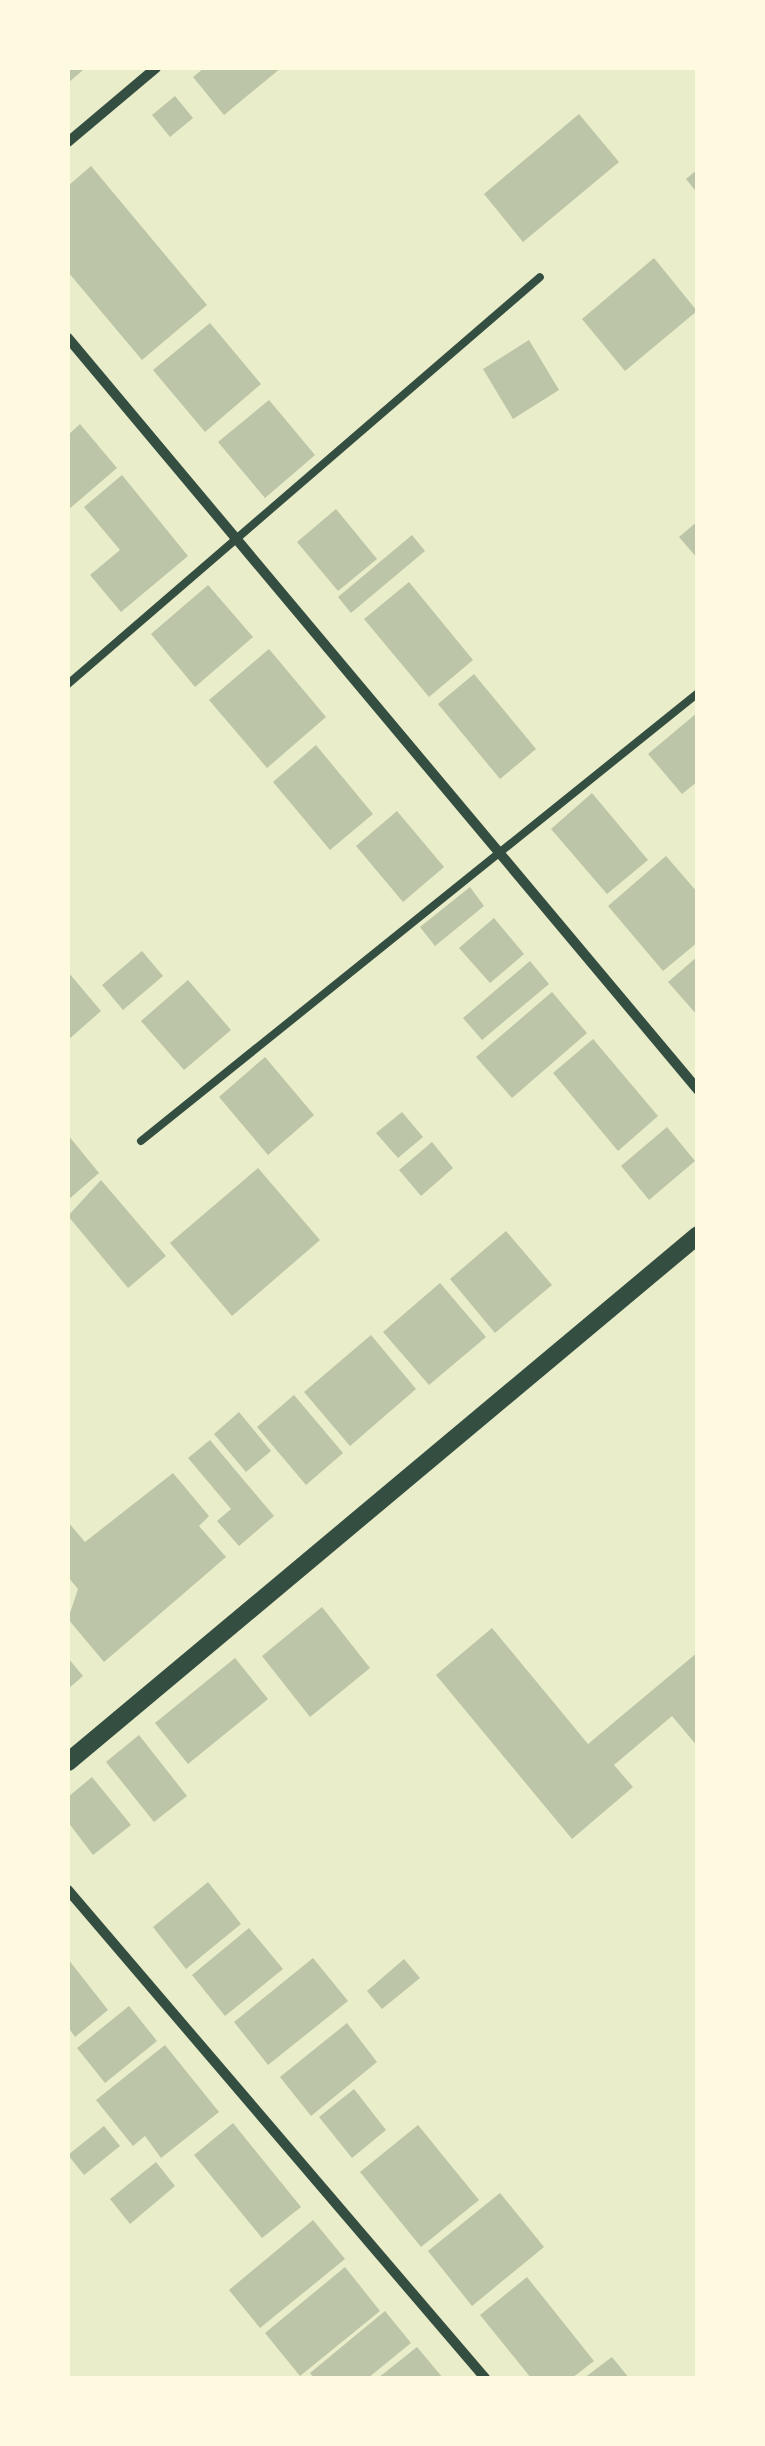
<!DOCTYPE html>
<style>
body{margin:0}
#map{position:relative;width:765px;height:2446px;overflow:hidden;background:#e9edc9;font-family:"Playfair Display",serif}
div>[style]{position:absolute}
[style*='--x']{left:calc(var(--x)*1px);top:calc(var(--y)*1px);width:calc(var(--w)*1px);rotate:calc(var(--a)*1deg)}
.building>*{inset:0;background:#bcc5a7}
.service>*{height:8px;margin:-4px;padding:0 4px;transform-origin:4px;border-radius:4px;background:#344e41}
.minor>*{height:10px;margin:-5px;padding:0 5px;transform-origin:5px;border-radius:5px;background:#344e41}
.tertiary>*{height:18px;margin:-9px;padding:0 9px;transform-origin:9px;border-radius:9px;background:#344e41}
span{translate:-50% -50%;white-space:nowrap;text-align:center;line-height:1.15;-webkit-text-stroke:10px #fefae0;paint-order:stroke}
.frame{position:absolute;inset:0;border:70px solid #fefae0;pointer-events:none}
</style>
<div id="map">
<div class="building">
<i style="clip-path:polygon(68px 68px,81px 68px,83px 70px,68px 83px)"></i>
<i style="clip-path:polygon(204px 68px,281px 68px,224px 115px,193px 77px)"></i>
<i style="clip-path:polygon(175px 96px,193px 118px,170px 137px,152px 115px)"></i>
<i style="clip-path:polygon(579px 114px,619px 162px,523px 242px,484px 194px)"></i>
<i style="clip-path:polygon(91px 166px,207px 305px,142px 360px,68px 272px,68px 186px)"></i>
<i style="clip-path:polygon(698px 169px,698px 194px,686px 179px)"></i>
<i style="clip-path:polygon(654px 258px,697px 311px,625px 371px,582px 319px)"></i>
<i style="clip-path:polygon(210px 323px,261px 384px,205px 432px,153px 370px)"></i>
<i style="clip-path:polygon(529px 340px,559px 390px,513px 419px,483px 369px)"></i>
<i style="clip-path:polygon(269px 400px,315px 455px,265px 498px,218px 442px)"></i>
<i style="clip-path:polygon(80px 424px,117px 468px,68px 510px,68px 435px)"></i>
<i style="clip-path:polygon(122px 475px,188px 556px,121px 612px,90px 575px,120px 550px,84px 507px)"></i>
<i style="clip-path:polygon(336px 509px,377px 559px,338px 591px,297px 542px)"></i>
<i style="clip-path:polygon(698px 521px,698px 559px,679px 537px)"></i>
<i style="clip-path:polygon(412px 535px,425px 551px,351px 613px,338px 597px)"></i>
<i style="clip-path:polygon(409px 582px,473px 660px,429px 697px,364px 619px)"></i>
<i style="clip-path:polygon(208px 585px,253px 637px,195px 687px,151px 634px)"></i>
<i style="clip-path:polygon(269px 649px,326px 717px,267px 768px,209px 700px)"></i>
<i style="clip-path:polygon(474px 674px,536px 749px,500px 779px,438px 704px)"></i>
<i style="clip-path:polygon(698px 712px,698px 781px,682px 794px,648px 754px)"></i>
<i style="clip-path:polygon(316px 745px,373px 814px,330px 850px,273px 782px)"></i>
<i style="clip-path:polygon(592px 793px,648px 860px,607px 894px,551px 829px)"></i>
<i style="clip-path:polygon(397px 811px,444px 867px,403px 902px,356px 846px)"></i>
<i style="clip-path:polygon(666px 856px,698px 893px,698px 942px,663px 971px,608px 906px)"></i>
<i style="clip-path:polygon(470px 887px,484px 906px,435px 946px,420px 927px)"></i>
<i style="clip-path:polygon(494px 918px,524px 954px,490px 983px,459px 948px)"></i>
<i style="clip-path:polygon(142px 951px,163px 976px,123px 1010px,102px 985px)"></i>
<i style="clip-path:polygon(698px 956px,698px 1016px,668px 982px)"></i>
<i style="clip-path:polygon(530px 961px,549px 984px,482px 1040px,463px 1018px)"></i>
<i style="clip-path:polygon(68px 972px,101px 1011px,68px 1040px)"></i>
<i style="clip-path:polygon(188px 980px,231px 1030px,184px 1070px,141px 1021px)"></i>
<i style="clip-path:polygon(552px 992px,587px 1033px,512px 1098px,476px 1057px)"></i>
<i style="clip-path:polygon(593px 1039px,658px 1116px,618px 1151px,553px 1073px)"></i>
<i style="clip-path:polygon(265px 1057px,314px 1115px,268px 1155px,219px 1097px)"></i>
<i style="clip-path:polygon(402px 1112px,423px 1137px,398px 1158px,376px 1133px)"></i>
<i style="clip-path:polygon(667px 1127px,695px 1161px,649px 1200px,621px 1166px)"></i>
<i style="clip-path:polygon(68px 1135px,99px 1173px,68px 1200px)"></i>
<i style="clip-path:polygon(432px 1142px,453px 1168px,421px 1196px,399px 1170px)"></i>
<i style="clip-path:polygon(258px 1168px,320px 1240px,232px 1316px,170px 1243px)"></i>
<i style="clip-path:polygon(101px 1180px,166px 1256px,128px 1288px,68px 1216px)"></i>
<i style="clip-path:polygon(506px 1231px,552px 1285px,495px 1333px,450px 1279px)"></i>
<i style="clip-path:polygon(440px 1283px,486px 1337px,429px 1385px,383px 1332px)"></i>
<i style="clip-path:polygon(371px 1335px,416px 1389px,350px 1446px,304px 1392px)"></i>
<i style="clip-path:polygon(294px 1395px,343px 1453px,306px 1485px,257px 1427px)"></i>
<i style="clip-path:polygon(239px 1412px,271px 1451px,246px 1472px,214px 1434px)"></i>
<i style="clip-path:polygon(210px 1440px,274px 1516px,239px 1546px,217px 1521px,231px 1509px,188px 1458px)"></i>
<i style="clip-path:polygon(173px 1473px,209px 1516px,199px 1526px,226px 1557px,104px 1662px,68px 1619px,78px 1589px,68px 1577px,68px 1522px,85px 1542px)"></i>
<i style="clip-path:polygon(322px 1607px,370px 1668px,310px 1717px,262px 1656px)"></i>
<i style="clip-path:polygon(492px 1628px,588px 1744px,698px 1652px,698px 1747px,672px 1716px,614px 1765px,633px 1787px,572px 1839px,436px 1675px)"></i>
<i style="clip-path:polygon(68px 1658px,83px 1676px,68px 1689px)"></i>
<i style="clip-path:polygon(235px 1658px,268px 1699px,188px 1764px,155px 1723px)"></i>
<i style="clip-path:polygon(139px 1735px,187px 1796px,154px 1822px,106px 1762px)"></i>
<i style="clip-path:polygon(92px 1777px,131px 1825px,93px 1855px,68px 1822px,68px 1797px)"></i>
<i style="clip-path:polygon(208px 1882px,241px 1924px,186px 1969px,153px 1927px)"></i>
<i style="clip-path:polygon(249px 1928px,283px 1969px,225px 2016px,192px 1975px)"></i>
<i style="clip-path:polygon(313px 1958px,348px 2001px,268px 2065px,234px 2022px)"></i>
<i style="clip-path:polygon(68px 1959px,108px 2010px,75px 2037px,68px 2027px)"></i>
<i style="clip-path:polygon(404px 1959px,420px 1978px,382px 2009px,367px 1991px)"></i>
<i style="clip-path:polygon(129px 2006px,157px 2041px,105px 2083px,77px 2048px)"></i>
<i style="clip-path:polygon(347px 2023px,377px 2062px,311px 2116px,280px 2077px)"></i>
<i style="clip-path:polygon(165px 2045px,219px 2112px,161px 2158px,145px 2136px,133px 2146px,96px 2100px)"></i>
<i style="clip-path:polygon(354px 2089px,386px 2130px,352px 2158px,319px 2117px)"></i>
<i style="clip-path:polygon(233px 2123px,301px 2207px,262px 2238px,194px 2155px)"></i>
<i style="clip-path:polygon(418px 2125px,479px 2200px,421px 2247px,360px 2172px)"></i>
<i style="clip-path:polygon(104px 2126px,120px 2146px,84px 2175px,68px 2155px)"></i>
<i style="clip-path:polygon(156px 2162px,175px 2186px,130px 2224px,110px 2199px)"></i>
<i style="clip-path:polygon(500px 2193px,544px 2247px,472px 2306px,428px 2251px)"></i>
<i style="clip-path:polygon(313px 2220px,345px 2259px,260px 2328px,229px 2290px)"></i>
<i style="clip-path:polygon(345px 2267px,380px 2311px,300px 2376px,265px 2333px)"></i>
<i style="clip-path:polygon(527px 2277px,594px 2361px,572px 2378px,531px 2378px,480px 2315px)"></i>
<i style="clip-path:polygon(385px 2311px,411px 2343px,368px 2378px,314px 2378px,310px 2373px)"></i>
<i style="clip-path:polygon(417px 2347px,443px 2378px,378px 2378px)"></i>
<i style="clip-path:polygon(612px 2357px,629px 2378px,584px 2378px)"></i>
</div>
<div class="service">
<i style="--x:68;--y:684;--w:623;--a:-40.77"></i>
<i style="--x:141;--y:1141;--w:715;--a:-38.81"></i>
</div>
<div class="minor">
<i style="--x:68;--y:142;--w:115;--a:-40.1"></i>
<i style="--x:68;--y:338;--w:981;--a:50.04"></i>
<i style="--x:68;--y:1890;--w:642;--a:49.49"></i>
</div>
<div class="tertiary">
<i style="--x:68;--y:1762;--w:821;--a:-39.91"></i>
</div>
<div class="frame"></div>
</div>
